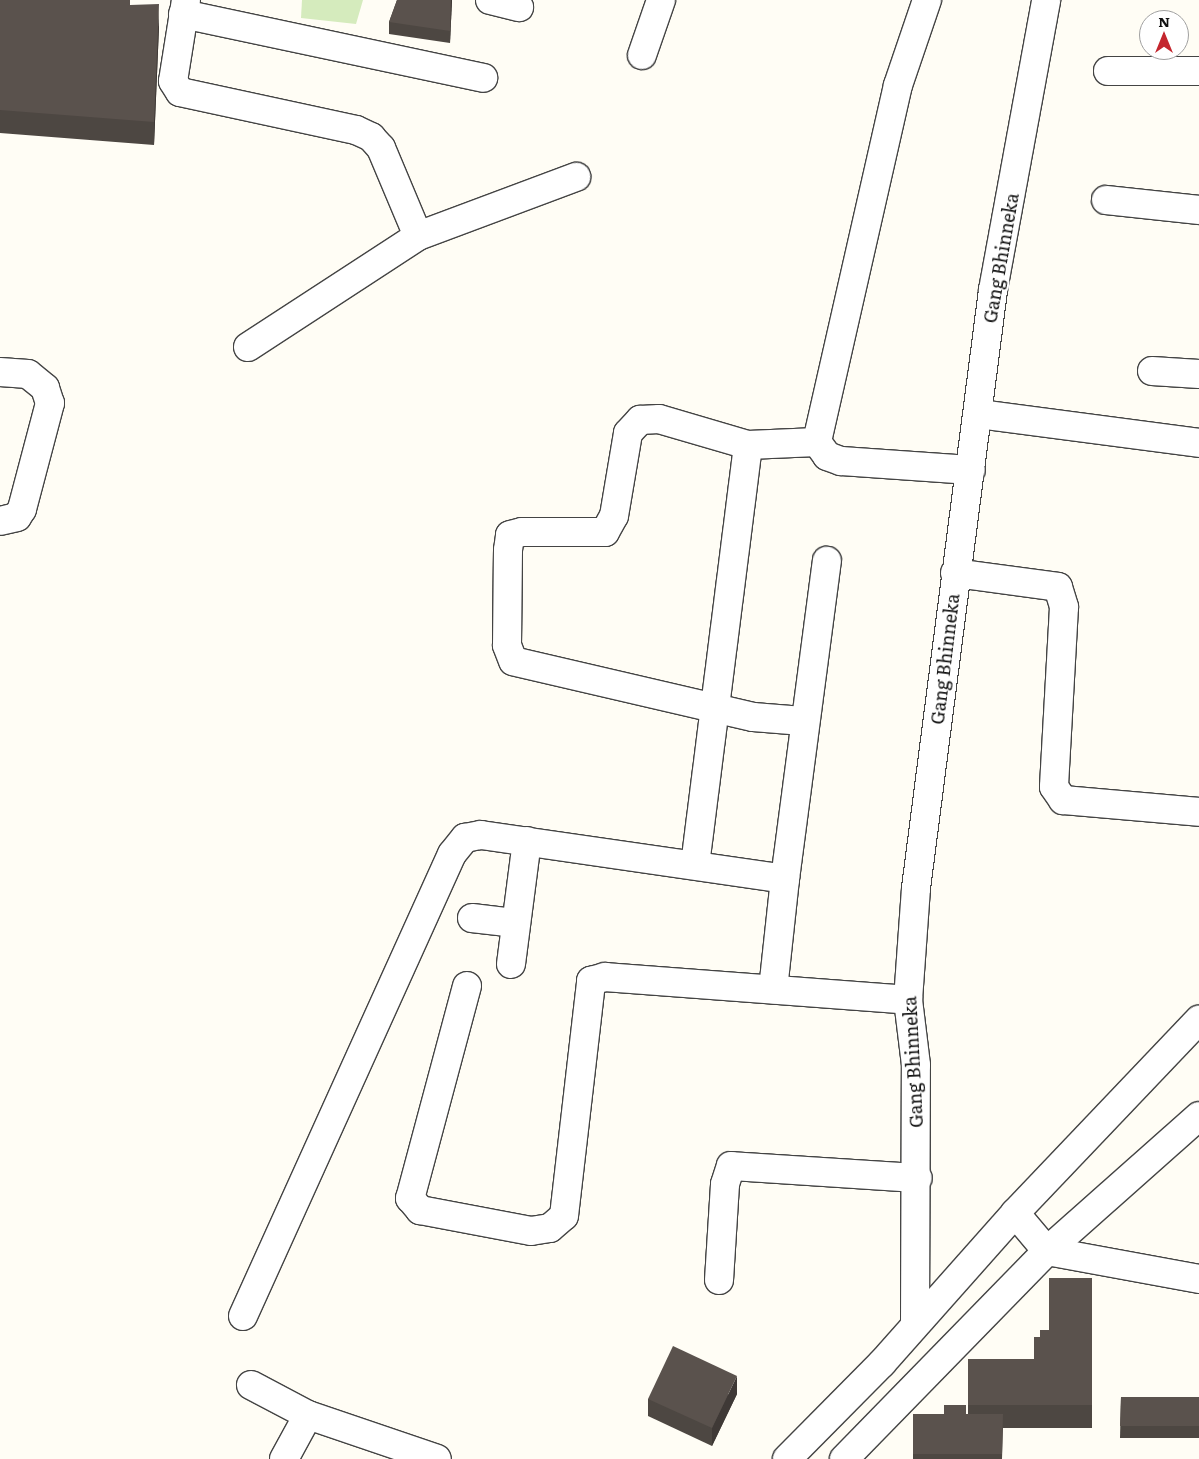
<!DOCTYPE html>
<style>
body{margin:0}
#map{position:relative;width:1199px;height:1459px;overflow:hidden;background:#fffdf5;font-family:Literata,serif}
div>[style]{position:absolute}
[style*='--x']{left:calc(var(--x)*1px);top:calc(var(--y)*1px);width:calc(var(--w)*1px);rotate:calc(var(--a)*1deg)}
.green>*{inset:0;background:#d5ebbd}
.roads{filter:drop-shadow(1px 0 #444) drop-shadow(-1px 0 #444) drop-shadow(0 1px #444) drop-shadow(0 -1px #444)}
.minor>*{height:28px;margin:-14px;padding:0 14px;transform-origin:14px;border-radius:14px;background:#fff}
.wall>*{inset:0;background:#4d4742}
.shaded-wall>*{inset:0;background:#3f3936}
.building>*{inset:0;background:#5a524d}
span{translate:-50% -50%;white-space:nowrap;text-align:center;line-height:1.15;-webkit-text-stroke:5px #fff;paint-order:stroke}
.street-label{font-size:18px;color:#111}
.north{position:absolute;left:1139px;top:10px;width:50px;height:50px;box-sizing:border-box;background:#fff;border:1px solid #a0a0a0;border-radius:50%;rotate:0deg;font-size:14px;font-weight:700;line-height:20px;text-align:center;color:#111}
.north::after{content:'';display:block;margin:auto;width:18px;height:22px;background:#c4262e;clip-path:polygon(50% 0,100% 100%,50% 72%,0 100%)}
</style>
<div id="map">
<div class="green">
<i style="clip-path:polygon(302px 0,363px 0,356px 24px,301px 18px)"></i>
</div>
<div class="roads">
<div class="minor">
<i style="--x:186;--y:0;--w:82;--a:99.1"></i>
<i style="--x:173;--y:81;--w:13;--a:58"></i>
<i style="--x:180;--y:92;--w:180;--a:12.2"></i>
<i style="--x:356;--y:130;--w:17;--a:25"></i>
<i style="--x:371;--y:137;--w:15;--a:48"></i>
<i style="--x:381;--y:148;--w:95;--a:67.2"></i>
<i style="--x:490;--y:0;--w:30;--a:14"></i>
<i style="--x:927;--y:0;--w:90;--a:108.8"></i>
<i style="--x:898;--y:85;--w:366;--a:102.8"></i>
<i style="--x:817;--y:442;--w:17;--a:54"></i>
<i style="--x:827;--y:456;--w:15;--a:20"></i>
<i style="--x:841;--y:461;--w:130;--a:4"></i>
<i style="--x:183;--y:14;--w:307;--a:12"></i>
<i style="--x:642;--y:55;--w:58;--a:-70.9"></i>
<i style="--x:1108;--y:71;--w:91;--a:0"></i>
<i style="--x:1106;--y:200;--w:94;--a:6.1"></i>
<i style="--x:248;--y:347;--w:203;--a:-33.1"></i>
<i style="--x:418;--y:236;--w:169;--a:-20.5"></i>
<i style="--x:1152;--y:371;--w:47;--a:3.7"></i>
<i style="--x:0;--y:372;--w:28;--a:4"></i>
<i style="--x:28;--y:374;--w:22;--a:39"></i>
<i style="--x:45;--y:388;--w:16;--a:72"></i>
<i style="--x:50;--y:403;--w:110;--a:104.8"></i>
<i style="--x:22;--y:509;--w:9;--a:122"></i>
<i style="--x:17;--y:517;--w:17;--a:167"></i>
<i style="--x:979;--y:414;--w:222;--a:7.5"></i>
<i style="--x:955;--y:573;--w:104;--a:7.7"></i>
<i style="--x:1058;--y:587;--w:21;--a:73"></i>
<i style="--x:1064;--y:607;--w:180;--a:93.2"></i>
<i style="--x:1054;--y:787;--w:16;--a:55"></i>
<i style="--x:1063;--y:800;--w:137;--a:5"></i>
<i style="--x:803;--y:721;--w:50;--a:-175.4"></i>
<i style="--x:753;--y:717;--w:246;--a:-166.9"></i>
<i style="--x:513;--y:661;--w:17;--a:-111"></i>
<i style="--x:507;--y:645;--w:95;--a:-89.4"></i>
<i style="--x:508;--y:550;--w:15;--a:-82"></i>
<i style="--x:510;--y:535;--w:12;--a:-14"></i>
<i style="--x:522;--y:532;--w:83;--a:0"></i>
<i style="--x:605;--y:532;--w:18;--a:-61"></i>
<i style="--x:614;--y:516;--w:84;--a:-80.4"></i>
<i style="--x:628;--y:433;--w:18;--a:-47"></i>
<i style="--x:640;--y:420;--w:19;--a:-3"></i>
<i style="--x:659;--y:419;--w:93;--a:16.3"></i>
<i style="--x:748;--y:445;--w:69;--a:-2.5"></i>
<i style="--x:695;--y:865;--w:423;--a:-82.8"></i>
<i style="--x:785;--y:879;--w:321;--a:-82.5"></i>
<i style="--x:472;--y:918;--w:42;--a:6.8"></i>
<i style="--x:511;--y:964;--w:124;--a:-82.6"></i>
<i style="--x:467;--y:986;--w:220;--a:105"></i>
<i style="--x:410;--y:1198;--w:16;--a:50"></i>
<i style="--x:420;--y:1210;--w:113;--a:10.7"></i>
<i style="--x:531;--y:1231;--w:19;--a:-9"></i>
<i style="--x:550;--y:1228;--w:18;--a:-41"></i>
<i style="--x:564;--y:1216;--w:237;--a:-83.4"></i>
<i style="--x:591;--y:981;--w:15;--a:-16"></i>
<i style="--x:605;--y:977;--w:304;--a:4.3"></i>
<i style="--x:1015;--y:1213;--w:50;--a:49.9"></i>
<i style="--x:1047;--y:1251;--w:155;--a:10.4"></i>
<i style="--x:719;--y:1280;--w:96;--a:-86.4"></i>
<i style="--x:725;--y:1184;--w:19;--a:-72"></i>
<i style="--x:731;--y:1166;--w:187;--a:3.7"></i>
<i style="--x:243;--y:1316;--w:507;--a:-65.66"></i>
<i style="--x:452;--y:854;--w:21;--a:-51"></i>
<i style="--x:465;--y:838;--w:16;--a:-11"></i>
<i style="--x:481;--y:835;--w:307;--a:8.2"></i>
<i style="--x:785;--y:879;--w:111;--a:96.2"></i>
<i style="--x:915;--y:1324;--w:259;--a:-89.8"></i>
<i style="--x:916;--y:1065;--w:65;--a:-97"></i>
<i style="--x:908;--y:1000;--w:112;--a:-85.9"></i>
<i style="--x:916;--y:888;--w:603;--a:-82.66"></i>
<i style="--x:993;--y:290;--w:295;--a:-79.6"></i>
<i style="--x:251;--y:1385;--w:64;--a:27.8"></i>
<i style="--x:308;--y:1415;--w:136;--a:18.8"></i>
<i style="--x:284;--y:1459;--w:50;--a:-61.4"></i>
<i style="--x:787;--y:1459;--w:135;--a:-45.3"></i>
<i style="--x:882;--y:1363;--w:200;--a:-48.4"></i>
<i style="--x:1015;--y:1213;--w:267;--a:-46.4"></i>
<i style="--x:844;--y:1459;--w:291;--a:-45.7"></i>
<i style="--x:1047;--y:1251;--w:203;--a:-41.6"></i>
</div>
</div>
<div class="wall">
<i style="clip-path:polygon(0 0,130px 0,130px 5px,159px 27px,154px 145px,0 133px)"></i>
<i style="clip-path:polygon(397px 0,452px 0,450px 43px,389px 34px,389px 22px)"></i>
<i style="clip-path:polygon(1092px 1278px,1092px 1428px,1003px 1428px,1002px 1459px,913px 1459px,913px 1414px,968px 1414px,968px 1359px,1034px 1359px,1049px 1330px)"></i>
<i style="clip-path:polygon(737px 1394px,712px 1446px,648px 1416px,648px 1399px)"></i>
<i style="clip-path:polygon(1121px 1397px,1199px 1397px,1199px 1438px,1120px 1438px)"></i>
</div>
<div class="shaded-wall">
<i style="clip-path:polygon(451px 0,452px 0,450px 43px,450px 31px)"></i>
<i style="clip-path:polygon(159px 4px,159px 27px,154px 145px,154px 122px)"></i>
<i style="clip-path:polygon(737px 1376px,737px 1394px,712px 1446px,712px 1428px)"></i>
</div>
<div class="building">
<i style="clip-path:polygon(0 0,130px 0,130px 5px,159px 4px,154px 122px,0 110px)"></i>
<i style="clip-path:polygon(397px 0,451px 0,450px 31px,389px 22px)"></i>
<i style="clip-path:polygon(1049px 1278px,1092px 1278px,1092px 1405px,968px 1405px,968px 1359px,1034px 1359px,1034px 1337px,1040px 1337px,1040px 1330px,1049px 1330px)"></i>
<i style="clip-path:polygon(673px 1346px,737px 1376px,712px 1428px,648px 1399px)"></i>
<i style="clip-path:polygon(1121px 1397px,1199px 1397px,1199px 1426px,1120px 1426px)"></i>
<i style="clip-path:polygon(944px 1405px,966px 1405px,966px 1414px,1003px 1414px,1002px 1454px,913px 1454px,913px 1414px,944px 1414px)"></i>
</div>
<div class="street-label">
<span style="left:1001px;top:258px;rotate:-80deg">Gang Bhinneka</span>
<span style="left:945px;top:659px;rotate:-83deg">Gang Bhinneka</span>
<span style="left:913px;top:1062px;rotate:-93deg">Gang Bhinneka</span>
</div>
<div class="north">N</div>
</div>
